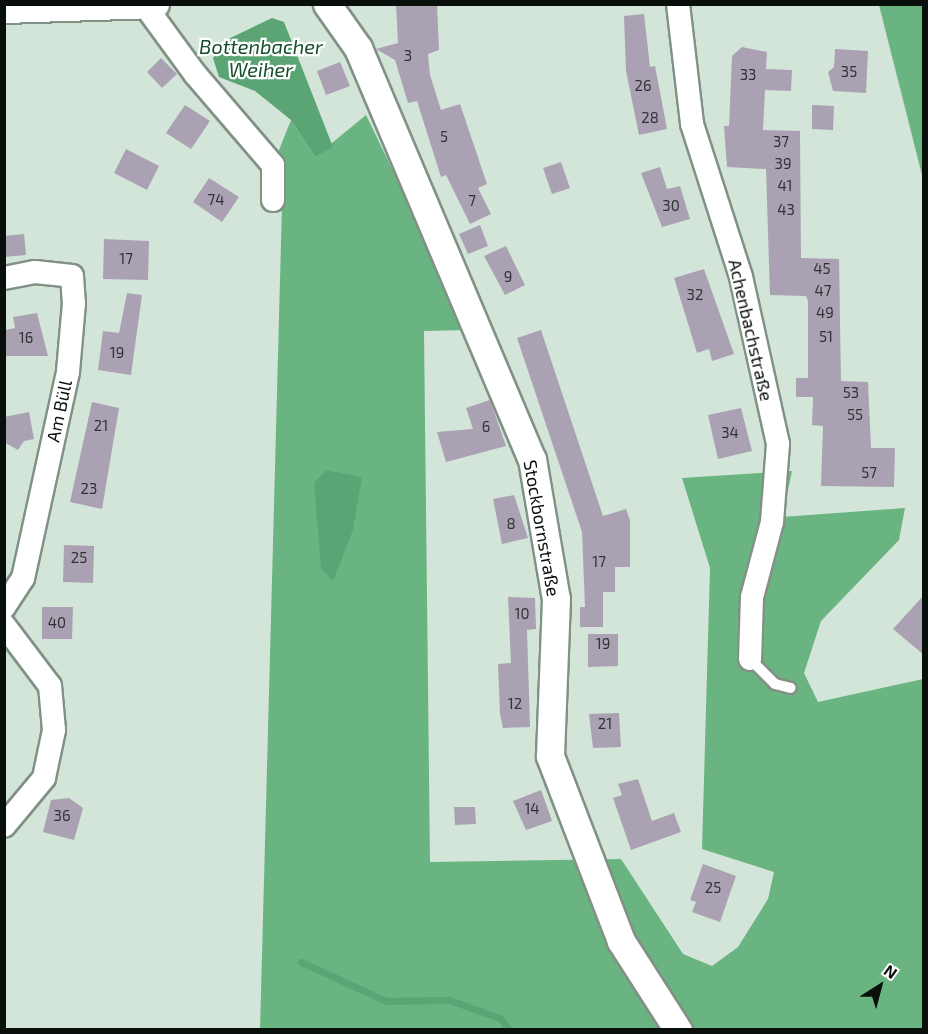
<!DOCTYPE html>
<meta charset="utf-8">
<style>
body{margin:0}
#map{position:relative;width:928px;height:1034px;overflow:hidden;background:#d3e5d8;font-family:"Exo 2",sans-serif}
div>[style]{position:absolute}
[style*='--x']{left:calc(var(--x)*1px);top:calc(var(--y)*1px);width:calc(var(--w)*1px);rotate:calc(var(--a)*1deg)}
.forest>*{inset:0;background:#6ab482}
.water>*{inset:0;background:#5ba574}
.stream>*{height:7px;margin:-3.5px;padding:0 3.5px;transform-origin:3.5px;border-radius:3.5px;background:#5ba574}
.building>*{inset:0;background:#aaa2b3}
.roads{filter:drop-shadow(2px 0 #819185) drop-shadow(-2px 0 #819185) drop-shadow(0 2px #819185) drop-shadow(0 -2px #819185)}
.service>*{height:10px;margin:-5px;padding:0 5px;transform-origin:5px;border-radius:5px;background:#fff}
.minor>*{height:22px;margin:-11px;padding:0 11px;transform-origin:11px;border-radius:11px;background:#fff}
.tertiary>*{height:27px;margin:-13.5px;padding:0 13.5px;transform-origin:13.5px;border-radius:13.5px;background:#fff}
span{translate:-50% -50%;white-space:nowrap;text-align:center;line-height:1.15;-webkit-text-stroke:4.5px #fff;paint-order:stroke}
.number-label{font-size:15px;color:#313435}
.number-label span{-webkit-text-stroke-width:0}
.street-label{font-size:18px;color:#090f0b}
.water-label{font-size:20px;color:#164e2c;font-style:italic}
.frame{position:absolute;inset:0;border:6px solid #090f0b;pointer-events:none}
.north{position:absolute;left:850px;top:956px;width:60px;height:60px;-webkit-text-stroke:4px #fff;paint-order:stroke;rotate:36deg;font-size:16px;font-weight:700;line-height:24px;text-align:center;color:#090f0b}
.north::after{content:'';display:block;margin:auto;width:21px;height:27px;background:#090f0b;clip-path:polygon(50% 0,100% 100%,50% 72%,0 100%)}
</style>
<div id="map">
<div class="forest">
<i style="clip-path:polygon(879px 5px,923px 5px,923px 179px)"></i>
<i style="clip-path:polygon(366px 115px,470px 330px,424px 331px,430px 862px,621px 859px,683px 954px,712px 966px,738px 947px,768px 899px,774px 872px,702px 849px,710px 568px,682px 478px,792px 471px,782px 517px,905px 508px,899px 540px,821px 621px,804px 673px,818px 702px,923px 679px,923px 1029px,260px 1030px,282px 205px,273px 165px,291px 120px,315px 157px)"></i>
</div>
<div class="water">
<i style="clip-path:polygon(272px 18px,284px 22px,333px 147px,315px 157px,291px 120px,255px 91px,219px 77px,213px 58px,226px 40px)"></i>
<i style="clip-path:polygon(326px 470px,362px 477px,353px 530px,333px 581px,321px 568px,314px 483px)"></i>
</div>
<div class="stream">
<i style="--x:301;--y:962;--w:94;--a:24.6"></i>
<i style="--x:386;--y:1001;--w:63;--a:-0.9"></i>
<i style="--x:449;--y:1000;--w:54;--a:19.4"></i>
<i style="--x:500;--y:1018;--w:15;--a:53"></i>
</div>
<div class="building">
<i style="clip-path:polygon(396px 4px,437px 4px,439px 50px,428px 54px,430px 75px,441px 110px,460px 104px,487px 184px,478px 188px,491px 214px,470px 224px,446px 175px,441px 177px,417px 101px,408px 103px,395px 60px,376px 49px,398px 43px)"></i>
<i style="clip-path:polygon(644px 14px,650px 67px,655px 66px,667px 129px,639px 135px,626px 71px,624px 16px)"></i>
<i style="clip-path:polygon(742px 47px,767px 52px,766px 69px,792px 70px,791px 91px,765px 90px,763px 130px,800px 131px,801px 258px,839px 259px,841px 381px,868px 382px,871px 448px,895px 448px,894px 487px,821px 486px,823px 426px,812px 425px,813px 397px,796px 397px,796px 378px,808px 378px,808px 301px,806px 296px,770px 295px,766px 169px,727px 167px,724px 126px,729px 126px,732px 56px)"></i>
<i style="clip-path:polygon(835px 49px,868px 51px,866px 93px,833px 91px,828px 72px,834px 67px)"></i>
<i style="clip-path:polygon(161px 58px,177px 74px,162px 88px,147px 72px)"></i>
<i style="clip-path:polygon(340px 62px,350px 86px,326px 95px,317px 71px)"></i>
<i style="clip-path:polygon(185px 105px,210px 121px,191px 149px,166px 133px)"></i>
<i style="clip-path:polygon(812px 105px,834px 106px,833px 130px,812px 129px)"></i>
<i style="clip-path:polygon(126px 149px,159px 166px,147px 190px,114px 173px)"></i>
<i style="clip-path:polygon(561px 162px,570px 188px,552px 194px,543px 168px)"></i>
<i style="clip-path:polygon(660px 167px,667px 189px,680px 186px,690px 219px,662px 227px,641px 173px)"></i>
<i style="clip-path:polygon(209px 178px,239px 197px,222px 222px,193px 202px)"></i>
<i style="clip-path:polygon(480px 225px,488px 246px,468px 254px,459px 234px)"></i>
<i style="clip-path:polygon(24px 234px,26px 255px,4px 257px,4px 236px)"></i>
<i style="clip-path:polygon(104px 239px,149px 241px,148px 280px,103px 279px)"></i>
<i style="clip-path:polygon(506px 246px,525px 285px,505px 295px,484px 256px)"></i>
<i style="clip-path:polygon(704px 269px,734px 354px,712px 361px,709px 349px,697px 353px,674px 278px)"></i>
<i style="clip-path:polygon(127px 293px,142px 295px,131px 375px,98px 370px,103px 331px,119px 333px)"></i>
<i style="clip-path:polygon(37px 313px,48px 356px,4px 356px,6px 330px,15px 328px,13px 317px)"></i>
<i style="clip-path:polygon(541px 330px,603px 516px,626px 509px,630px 520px,630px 567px,615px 567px,615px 592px,603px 592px,603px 627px,580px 627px,580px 607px,585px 607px,582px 532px,517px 338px)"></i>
<i style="clip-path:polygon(490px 400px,506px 446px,446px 462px,437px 432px,473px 429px,466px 408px)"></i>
<i style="clip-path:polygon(92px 402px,119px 408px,102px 509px,70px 502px)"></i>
<i style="clip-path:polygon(741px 408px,752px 451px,718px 459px,708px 415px)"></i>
<i style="clip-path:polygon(29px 412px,34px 439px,24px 441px,18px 450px,4px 442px,4px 417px)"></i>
<i style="clip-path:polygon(514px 495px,528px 538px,502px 544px,493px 499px)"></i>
<i style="clip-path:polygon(64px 545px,94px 546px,93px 583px,63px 582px)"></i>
<i style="clip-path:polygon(924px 595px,924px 655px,893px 629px)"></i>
<i style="clip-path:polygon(508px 597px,535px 598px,536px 629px,527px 630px,530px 727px,503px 728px,500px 714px,498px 664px,511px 663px)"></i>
<i style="clip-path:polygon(42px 607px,73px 607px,72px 639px,42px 639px)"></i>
<i style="clip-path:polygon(588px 634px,618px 634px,618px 666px,588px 667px)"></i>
<i style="clip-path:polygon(619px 713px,621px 747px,593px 748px,589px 714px)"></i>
<i style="clip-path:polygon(638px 779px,652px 821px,674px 813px,681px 832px,631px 850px,613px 798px,622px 795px,618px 784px)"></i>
<i style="clip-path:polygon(541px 790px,552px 821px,526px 830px,513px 801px)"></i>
<i style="clip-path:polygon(69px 798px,83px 808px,74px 840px,43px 832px,51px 800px)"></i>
<i style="clip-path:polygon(454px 807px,475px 807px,476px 824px,455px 825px)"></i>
<i style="clip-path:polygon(703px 864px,736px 876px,720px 922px,692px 912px,696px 902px,690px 900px)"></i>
</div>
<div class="roads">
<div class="service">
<i style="--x:750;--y:659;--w:35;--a:45"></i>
<i style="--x:775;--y:684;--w:16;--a:14"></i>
</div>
<div class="minor">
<i style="--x:678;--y:4;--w:121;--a:83.3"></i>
<i style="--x:692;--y:124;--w:161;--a:72.2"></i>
<i style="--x:741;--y:277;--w:171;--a:77.5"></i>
<i style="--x:778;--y:444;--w:78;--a:94.4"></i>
<i style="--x:772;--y:522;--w:78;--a:104.9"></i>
<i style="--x:752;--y:597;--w:62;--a:91.8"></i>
<i style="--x:146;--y:7;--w:83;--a:53.8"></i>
<i style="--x:195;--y:74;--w:120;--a:49.4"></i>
<i style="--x:273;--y:165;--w:35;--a:90"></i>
<i style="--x:4;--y:278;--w:32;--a:-11"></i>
<i style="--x:35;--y:272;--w:37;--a:6"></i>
<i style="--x:72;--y:276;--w:27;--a:86"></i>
<i style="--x:74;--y:303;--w:69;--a:95"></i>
<i style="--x:68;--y:372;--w:211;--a:102.3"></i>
<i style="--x:23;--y:578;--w:35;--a:123"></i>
<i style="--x:4;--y:625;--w:76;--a:53"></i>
<i style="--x:50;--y:686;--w:44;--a:84.8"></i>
<i style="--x:54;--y:730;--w:49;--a:101.8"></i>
<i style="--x:44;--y:778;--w:62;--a:129.8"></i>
</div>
<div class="tertiary">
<i style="--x:327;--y:4;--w:54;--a:54.8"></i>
<i style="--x:358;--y:48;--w:446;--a:67.1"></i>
<i style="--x:532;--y:459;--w:142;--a:80.3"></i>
<i style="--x:556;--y:599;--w:157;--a:92.2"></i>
<i style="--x:550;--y:756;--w:198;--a:69"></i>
<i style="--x:621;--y:941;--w:106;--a:57.4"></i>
<i style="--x:4;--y:9;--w:151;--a:-1.9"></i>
</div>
</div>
<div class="number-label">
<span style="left:408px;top:56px">3</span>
<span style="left:849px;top:72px">35</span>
<span style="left:748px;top:75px">33</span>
<span style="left:643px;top:86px">26</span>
<span style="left:650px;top:118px">28</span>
<span style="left:444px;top:137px">5</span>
<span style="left:781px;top:142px">37</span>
<span style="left:783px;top:164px">39</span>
<span style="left:785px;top:186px">41</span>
<span style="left:216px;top:200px">74</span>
<span style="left:472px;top:201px">7</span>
<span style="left:671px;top:206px">30</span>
<span style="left:786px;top:210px">43</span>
<span style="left:126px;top:259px">17</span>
<span style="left:822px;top:269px">45</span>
<span style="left:508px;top:277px">9</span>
<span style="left:823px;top:291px">47</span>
<span style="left:695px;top:295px">32</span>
<span style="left:825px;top:313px">49</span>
<span style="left:826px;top:337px">51</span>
<span style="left:26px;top:338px">16</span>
<span style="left:117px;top:353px">19</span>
<span style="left:851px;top:393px">53</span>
<span style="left:855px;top:415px">55</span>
<span style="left:101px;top:426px">21</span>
<span style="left:486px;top:427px">6</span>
<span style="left:730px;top:433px">34</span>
<span style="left:869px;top:473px">57</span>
<span style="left:89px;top:489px">23</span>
<span style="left:511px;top:524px">8</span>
<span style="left:79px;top:558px">25</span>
<span style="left:599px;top:562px">17</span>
<span style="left:522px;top:614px">10</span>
<span style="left:57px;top:623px">40</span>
<span style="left:603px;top:644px">19</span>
<span style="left:515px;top:704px">12</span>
<span style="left:605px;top:724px">21</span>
<span style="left:532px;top:809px">14</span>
<span style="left:62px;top:816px">36</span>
<span style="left:713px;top:888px">25</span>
</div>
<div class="street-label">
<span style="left:751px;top:330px;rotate:77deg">Achenbachstraße</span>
<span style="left:59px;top:411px;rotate:-78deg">Am Büll</span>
<span style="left:542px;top:528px;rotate:80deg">Stockbornstraße</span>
</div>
<div class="water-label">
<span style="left:261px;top:58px">Bottenbacher<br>Weiher</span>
</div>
<div class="frame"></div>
<div class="north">N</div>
</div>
